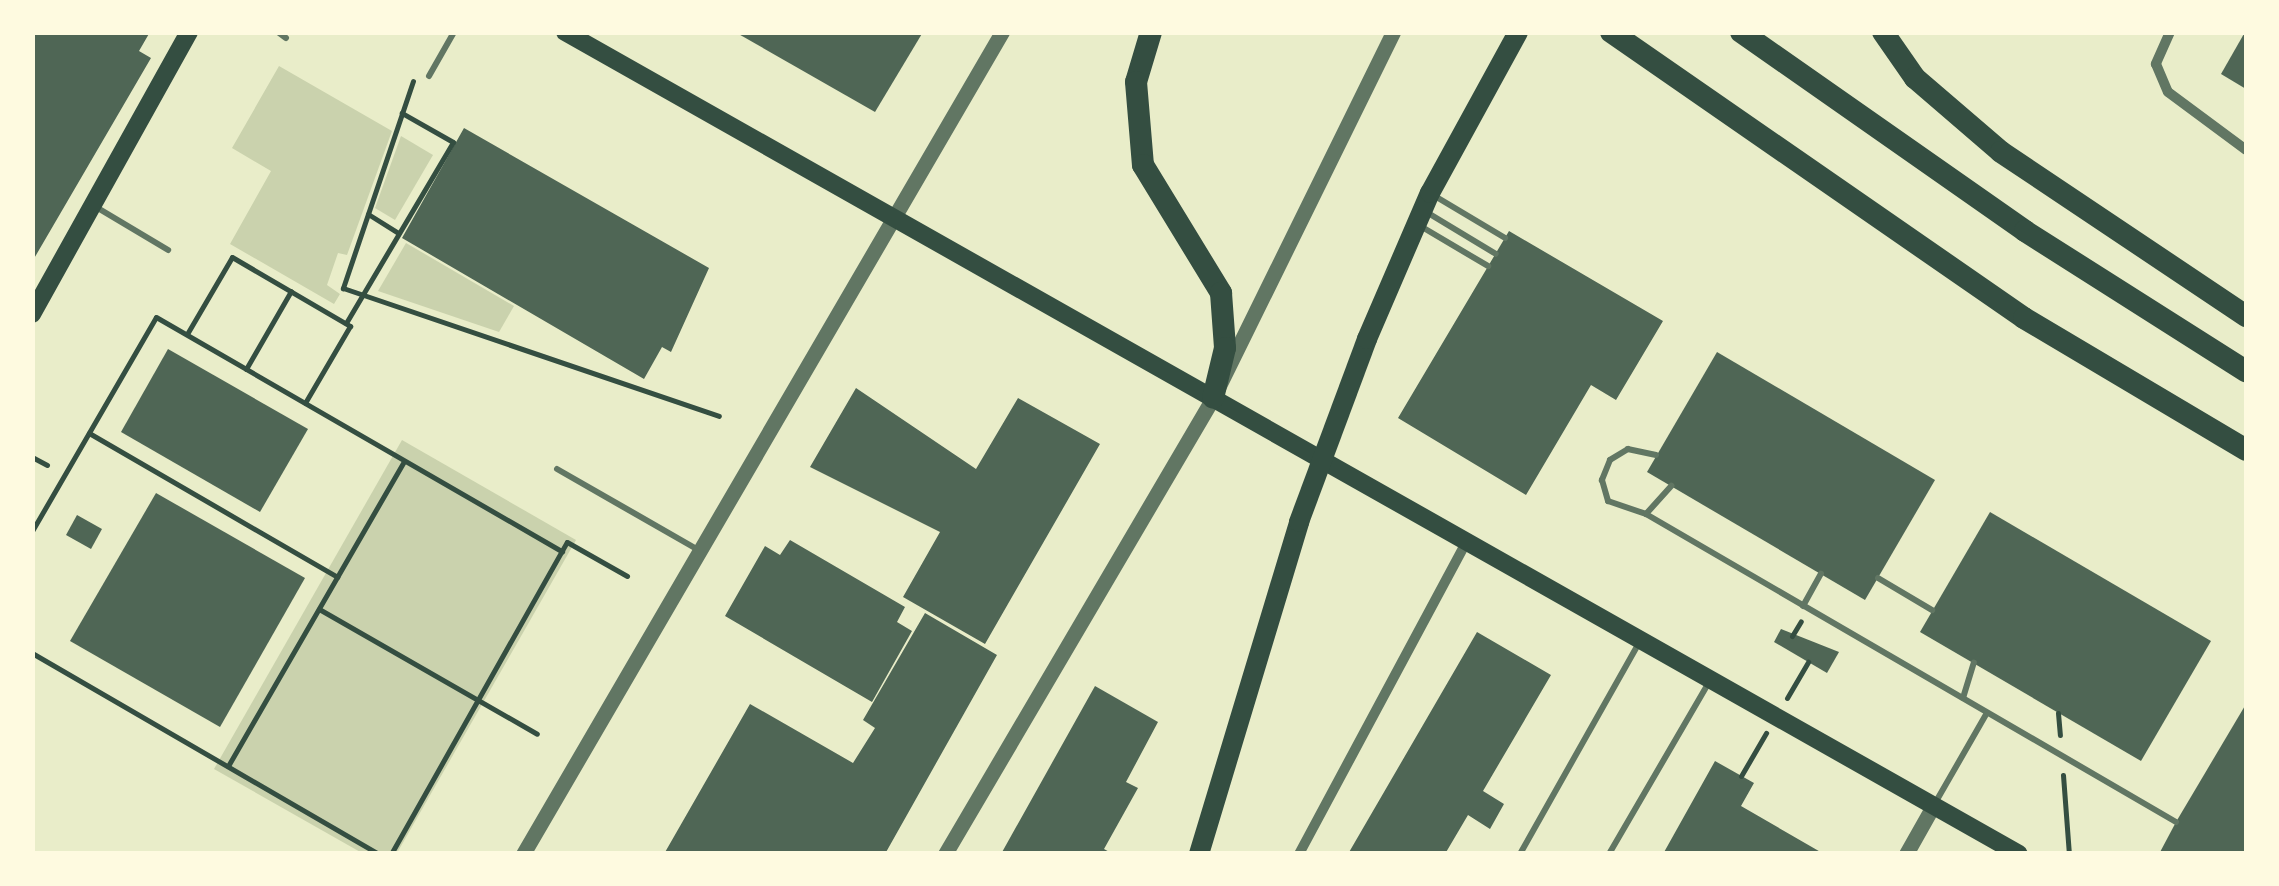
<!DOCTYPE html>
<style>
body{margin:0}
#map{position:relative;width:2279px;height:886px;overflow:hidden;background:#e9edc9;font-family:"PT Sans Narrow",sans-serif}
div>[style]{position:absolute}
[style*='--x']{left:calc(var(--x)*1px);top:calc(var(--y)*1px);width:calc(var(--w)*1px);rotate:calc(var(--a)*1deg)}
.green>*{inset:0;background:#cad2ad}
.building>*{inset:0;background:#4f6655}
.path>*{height:5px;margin:-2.5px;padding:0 2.5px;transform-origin:2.5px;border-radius:2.5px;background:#344e41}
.service>*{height:6px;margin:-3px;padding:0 3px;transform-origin:3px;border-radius:3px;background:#617663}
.minor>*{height:10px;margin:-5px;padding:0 5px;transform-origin:5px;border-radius:5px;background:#617663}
.tertiary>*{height:15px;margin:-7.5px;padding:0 7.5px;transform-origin:7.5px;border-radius:7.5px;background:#617663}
.secondary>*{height:18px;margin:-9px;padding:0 9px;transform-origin:9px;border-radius:9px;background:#344e41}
.primary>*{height:20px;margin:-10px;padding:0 10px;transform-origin:10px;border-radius:10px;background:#344e41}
.motorway>*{height:22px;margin:-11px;padding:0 11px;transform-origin:11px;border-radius:11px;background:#344e41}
span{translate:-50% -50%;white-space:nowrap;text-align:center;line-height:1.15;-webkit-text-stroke:8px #fefae0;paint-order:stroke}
.frame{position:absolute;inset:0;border:35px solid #fefae0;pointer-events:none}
</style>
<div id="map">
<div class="green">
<i style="clip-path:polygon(279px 66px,392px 131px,347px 255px,338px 253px,327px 285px,340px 294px,334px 304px,230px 244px,271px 171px,232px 148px)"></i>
<i style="clip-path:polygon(401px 136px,433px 155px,395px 220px,375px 208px)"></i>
<i style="clip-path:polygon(406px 243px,514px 306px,499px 332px,378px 291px)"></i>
<i style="clip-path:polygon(402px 440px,576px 540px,397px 853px,362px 853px,214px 769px)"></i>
</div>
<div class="building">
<i style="clip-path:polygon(32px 32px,150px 32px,139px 51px,151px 58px,32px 262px)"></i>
<i style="clip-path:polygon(735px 32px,923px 32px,875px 112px)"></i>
<i style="clip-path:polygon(2245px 32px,2246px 32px,2246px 89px,2221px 74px)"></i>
<i style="clip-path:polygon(464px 128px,709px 268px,671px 352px,662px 347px,644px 379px,402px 238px)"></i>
<i style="clip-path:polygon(1509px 231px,1663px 321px,1616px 400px,1591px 385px,1526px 495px,1398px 418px)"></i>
<i style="clip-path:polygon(168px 349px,308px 429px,260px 512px,121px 432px)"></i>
<i style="clip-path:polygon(1717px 352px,1935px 480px,1865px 600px,1647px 472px)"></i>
<i style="clip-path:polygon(856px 388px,976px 469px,1018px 398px,1100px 444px,985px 644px,903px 597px,940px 532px,810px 467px)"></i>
<i style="clip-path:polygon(156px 493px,305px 578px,220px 727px,70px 641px)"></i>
<i style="clip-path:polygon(1990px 512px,2211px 641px,2141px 761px,1920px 632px)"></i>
<i style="clip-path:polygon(77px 515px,102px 529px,91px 549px,66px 535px)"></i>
<i style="clip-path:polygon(790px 540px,905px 607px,897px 622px,912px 631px,872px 702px,725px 616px,765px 546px,780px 555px)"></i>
<i style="clip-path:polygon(925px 613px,997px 655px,885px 854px,664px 854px,750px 704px,853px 763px,875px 728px,863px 720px)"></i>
<i style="clip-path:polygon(1781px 629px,1839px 652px,1827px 673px,1774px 642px)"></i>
<i style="clip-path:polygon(1477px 632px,1551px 675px,1483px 791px,1504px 804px,1490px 829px,1468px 815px,1445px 854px,1348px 854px)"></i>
<i style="clip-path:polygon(1095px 686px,1158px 722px,1126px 782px,1138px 788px,1104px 849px,1113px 854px,1001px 854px)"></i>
<i style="clip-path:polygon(2246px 704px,2246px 854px,2159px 854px,2176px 822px)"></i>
<i style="clip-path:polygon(1715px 761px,1754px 783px,1741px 806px,1824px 854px,1663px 854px)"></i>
</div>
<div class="path">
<i style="--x:413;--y:81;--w:219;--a:108.7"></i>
<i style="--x:343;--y:288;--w:397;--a:18.8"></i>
<i style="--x:368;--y:214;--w:36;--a:32"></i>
<i style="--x:346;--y:323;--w:210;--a:-59.4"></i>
<i style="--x:453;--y:142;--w:59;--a:-150.4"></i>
<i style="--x:187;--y:334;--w:89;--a:-59.7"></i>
<i style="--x:232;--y:257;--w:137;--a:30.3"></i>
<i style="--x:350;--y:326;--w:89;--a:120.3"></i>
<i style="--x:246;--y:369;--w:90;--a:-60"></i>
<i style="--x:89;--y:433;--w:287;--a:30.1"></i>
<i style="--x:32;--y:457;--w:17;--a:28"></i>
<i style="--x:32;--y:531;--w:247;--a:-59.9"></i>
<i style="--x:156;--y:317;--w:469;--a:30"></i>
<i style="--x:319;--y:609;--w:251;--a:29.8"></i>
<i style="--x:1792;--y:636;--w:17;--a:-59"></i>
<i style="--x:32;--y:653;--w:401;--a:30.1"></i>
<i style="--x:1787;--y:698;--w:42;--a:-59.7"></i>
<i style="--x:2058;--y:713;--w:22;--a:85"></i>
<i style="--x:228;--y:766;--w:352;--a:-60"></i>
<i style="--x:2063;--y:775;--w:79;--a:85.7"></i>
<i style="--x:1741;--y:776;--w:50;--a:-59.8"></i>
<i style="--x:391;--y:854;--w:358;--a:-60.6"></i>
<i style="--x:567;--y:542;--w:69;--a:29.5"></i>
</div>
<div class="service">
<i style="--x:278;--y:32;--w:10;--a:37"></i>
<i style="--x:429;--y:76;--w:51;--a:-60.4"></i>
<i style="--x:1433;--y:195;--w:84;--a:30.8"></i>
<i style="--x:96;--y:207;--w:84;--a:30.8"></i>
<i style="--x:1428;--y:213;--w:79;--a:31.1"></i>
<i style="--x:1422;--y:227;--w:77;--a:30.6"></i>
<i style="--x:1656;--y:455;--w:29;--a:-168"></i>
<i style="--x:1628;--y:449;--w:21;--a:149"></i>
<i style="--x:1610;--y:460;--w:22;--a:112"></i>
<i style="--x:1602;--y:480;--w:22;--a:74"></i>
<i style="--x:1608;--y:501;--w:40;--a:18.9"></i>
<i style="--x:1646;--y:514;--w:38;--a:-48"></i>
<i style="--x:557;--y:469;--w:165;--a:29.8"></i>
<i style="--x:1646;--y:514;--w:613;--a:30.16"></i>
<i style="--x:1878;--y:578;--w:63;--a:30.7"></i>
<i style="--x:1803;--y:606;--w:37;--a:-61"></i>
<i style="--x:1963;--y:698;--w:37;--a:-73"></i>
<i style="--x:1934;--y:805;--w:106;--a:-60.1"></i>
<i style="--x:1520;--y:854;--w:244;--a:-60.6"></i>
<i style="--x:1609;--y:854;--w:199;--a:-59.8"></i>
</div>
<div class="minor">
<i style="--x:2170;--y:32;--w:35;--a:114"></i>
<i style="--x:2156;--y:64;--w:30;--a:67"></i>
<i style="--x:2168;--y:92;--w:97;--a:36.6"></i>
<i style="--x:1299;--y:854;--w:352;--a:-61.8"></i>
</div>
<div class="tertiary">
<i style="--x:523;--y:854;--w:951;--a:-59.77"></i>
<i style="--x:945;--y:854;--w:529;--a:-59.56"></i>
<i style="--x:1213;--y:398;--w:408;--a:-63.8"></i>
<i style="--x:1906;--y:854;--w:55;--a:-60.6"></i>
</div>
<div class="secondary">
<i style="--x:565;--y:32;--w:1670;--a:29.48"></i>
<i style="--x:32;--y:314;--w:323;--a:-60.9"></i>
</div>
<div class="primary">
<i style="--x:1199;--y:854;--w:347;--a:-73.2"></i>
<i style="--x:1299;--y:522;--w:195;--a:-69.6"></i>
<i style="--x:1367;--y:339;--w:159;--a:-66.7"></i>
<i style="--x:1430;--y:193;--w:183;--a:-61.3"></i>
</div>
<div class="motorway">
<i style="--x:1151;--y:32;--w:52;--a:106.7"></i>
<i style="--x:1136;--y:82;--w:83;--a:85.2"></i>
<i style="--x:1143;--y:165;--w:150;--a:58.6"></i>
<i style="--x:1221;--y:293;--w:55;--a:85.8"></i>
<i style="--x:1225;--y:348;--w:51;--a:103.5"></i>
<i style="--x:1611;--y:32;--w:502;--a:34.7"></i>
<i style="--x:2024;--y:318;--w:258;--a:30.7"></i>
<i style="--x:1741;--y:32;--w:347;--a:35"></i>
<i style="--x:2025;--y:231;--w:262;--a:32.4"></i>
<i style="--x:1883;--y:32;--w:56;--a:55.2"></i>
<i style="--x:1915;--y:78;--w:113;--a:40.7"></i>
<i style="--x:2001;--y:152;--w:295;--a:33.8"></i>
</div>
<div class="frame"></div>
</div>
